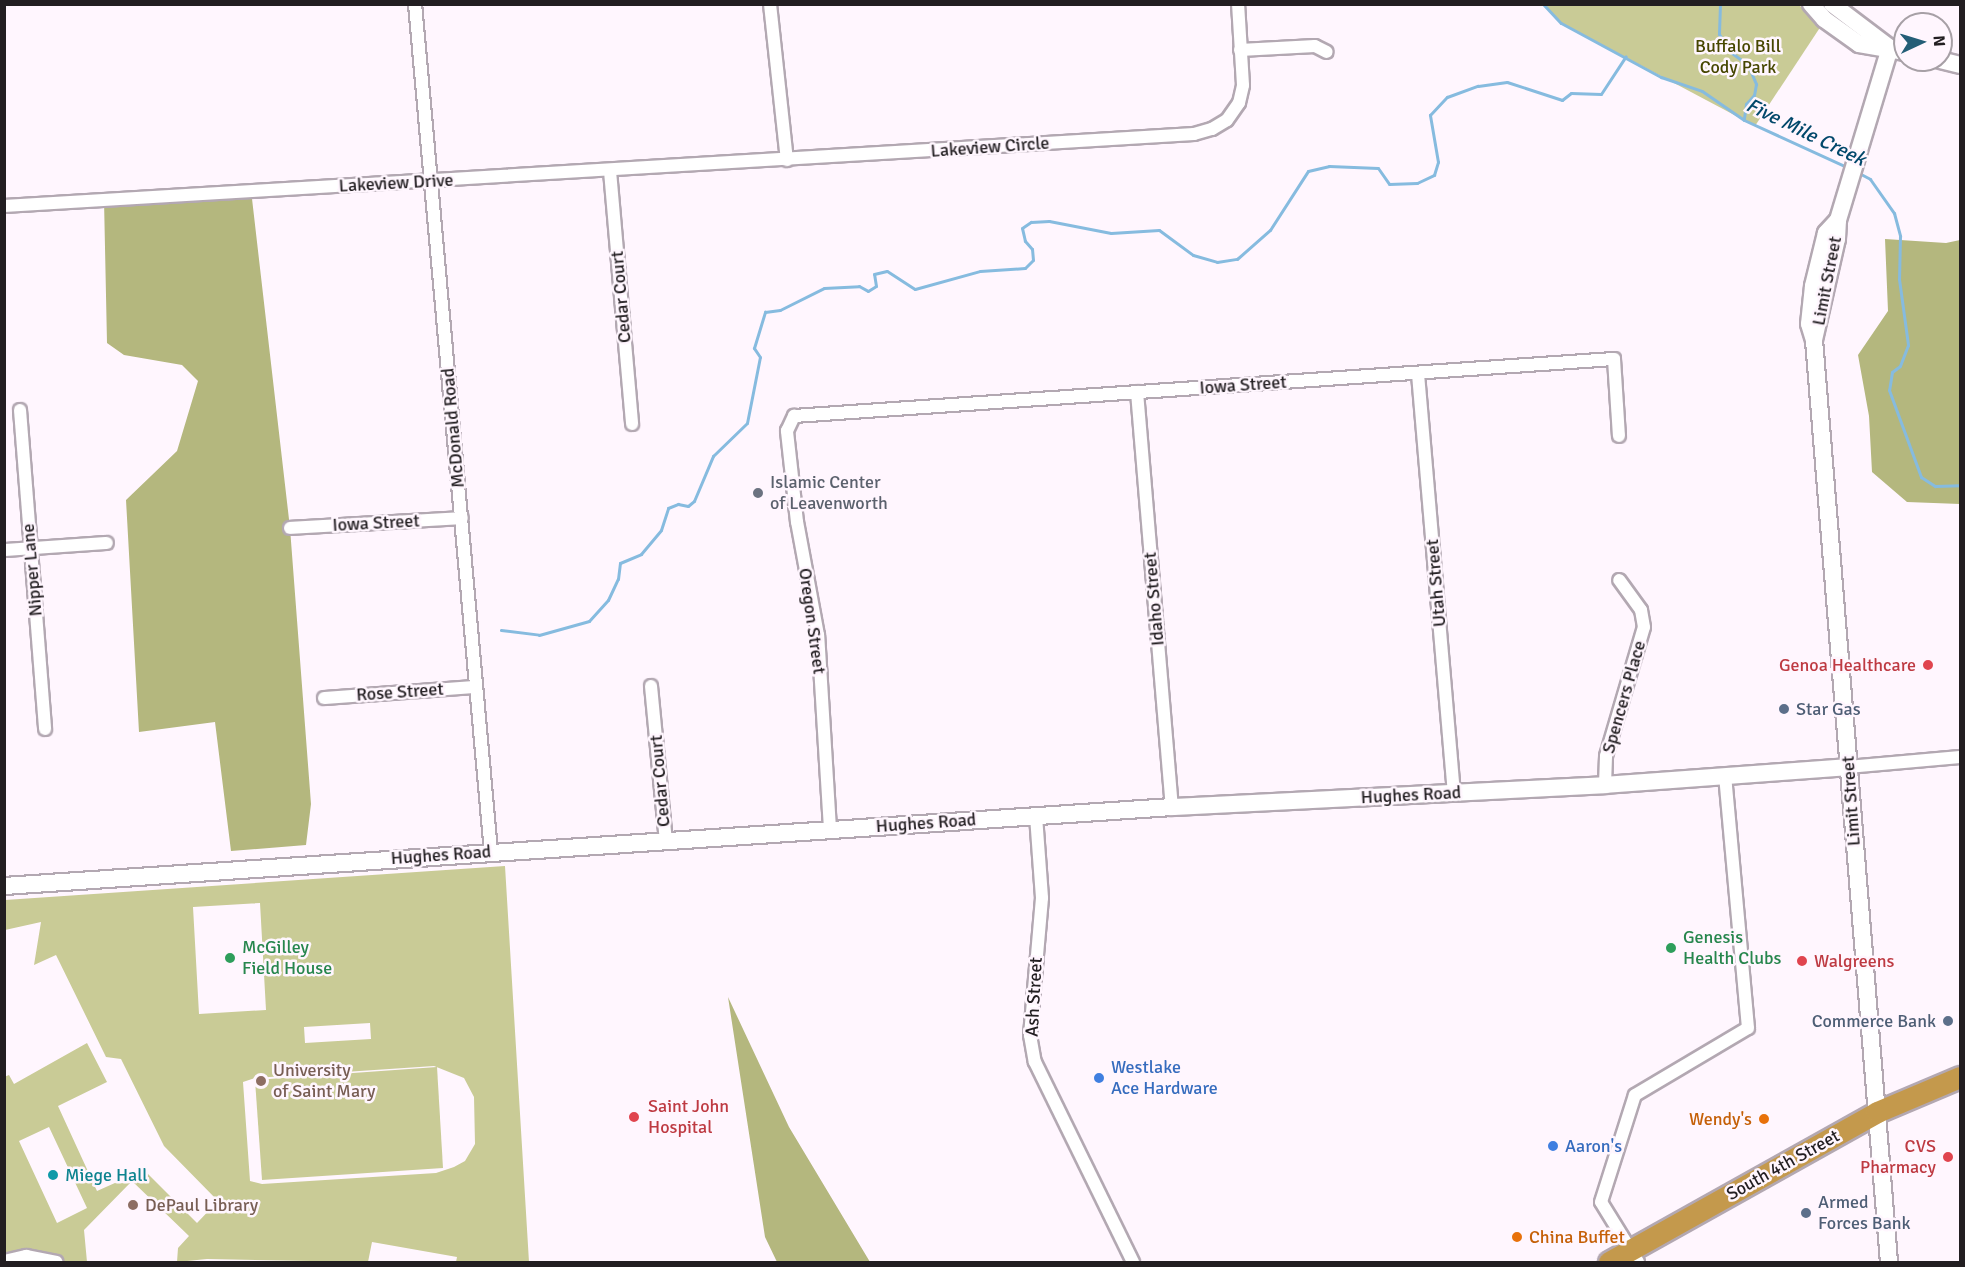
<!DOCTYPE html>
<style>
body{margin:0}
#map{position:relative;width:1965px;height:1267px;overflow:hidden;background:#fff6fe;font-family:Signika,sans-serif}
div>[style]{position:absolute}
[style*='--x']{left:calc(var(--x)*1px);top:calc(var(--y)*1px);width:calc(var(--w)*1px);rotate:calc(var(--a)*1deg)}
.green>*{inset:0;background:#c9cb96}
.forest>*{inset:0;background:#b4b77e}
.stream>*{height:3px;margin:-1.5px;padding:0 1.5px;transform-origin:1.5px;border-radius:1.5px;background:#86bbdf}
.roads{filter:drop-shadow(2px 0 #b3a8b2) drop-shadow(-2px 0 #b3a8b2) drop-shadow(0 2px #b3a8b2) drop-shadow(0 -2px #b3a8b2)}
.street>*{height:12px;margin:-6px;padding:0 6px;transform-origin:6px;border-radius:6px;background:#fff}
.secondary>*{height:16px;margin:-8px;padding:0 8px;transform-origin:8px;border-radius:8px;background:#fff}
.highway>*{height:21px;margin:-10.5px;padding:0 10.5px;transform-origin:10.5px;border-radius:10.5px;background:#c4994c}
.dots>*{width:16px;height:16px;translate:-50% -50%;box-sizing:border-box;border:3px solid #fff6fe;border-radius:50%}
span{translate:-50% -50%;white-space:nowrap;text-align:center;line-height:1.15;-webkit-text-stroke:5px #fff6fe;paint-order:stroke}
.park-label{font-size:18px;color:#464600}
.street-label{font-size:18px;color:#221e21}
.worship-label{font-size:18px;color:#5b616d}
.left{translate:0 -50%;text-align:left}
.health-label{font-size:18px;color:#be3a42}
.right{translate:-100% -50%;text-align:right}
.service-label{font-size:18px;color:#4e5e75}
.leisure-label{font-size:18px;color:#27864d}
.shop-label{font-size:18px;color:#366cbe}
.education-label{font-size:18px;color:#785e54}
.food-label{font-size:18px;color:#c56008}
.culture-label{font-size:18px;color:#0d838f}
.water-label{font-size:20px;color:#02486b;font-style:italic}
.frame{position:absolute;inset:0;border:6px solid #221e21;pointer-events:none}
.north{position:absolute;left:1893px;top:12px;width:60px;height:60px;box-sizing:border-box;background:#fff6fe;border:2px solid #a7a0a6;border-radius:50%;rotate:86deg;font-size:16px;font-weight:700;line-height:24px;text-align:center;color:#221e21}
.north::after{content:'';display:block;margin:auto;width:21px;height:27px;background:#245e77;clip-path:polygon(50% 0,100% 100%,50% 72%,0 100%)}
</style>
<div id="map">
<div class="green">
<i style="clip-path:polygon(1543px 5px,1799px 5px,1821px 26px,1755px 126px,1561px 23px)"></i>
<i style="clip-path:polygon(evenodd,505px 866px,529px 1262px,456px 1262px,457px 1257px,372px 1242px,368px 1262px,207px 1259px,177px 1262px,178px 1248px,189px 1236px,132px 1181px,84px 1230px,87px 1262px,5px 1262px,4px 1077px,9px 1075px,14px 1084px,87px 1043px,107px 1082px,58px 1106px,97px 1191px,144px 1170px,197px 1223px,218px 1201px,164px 1146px,121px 1059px,106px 1057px,56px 955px,34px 965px,41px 922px,5px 930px,5px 900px,505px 866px,260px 903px,266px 1010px,199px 1014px,193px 907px,260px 903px,505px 866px,370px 1023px,371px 1039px,305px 1043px,304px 1027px,370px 1023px,505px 866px,434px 1066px,464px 1078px,474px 1097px,475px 1144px,465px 1161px,454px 1167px,436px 1173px,262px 1184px,250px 1181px,243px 1082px,255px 1078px,434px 1066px,505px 866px,49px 1127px,87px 1208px,57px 1223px,19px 1141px,49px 1127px)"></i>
<i style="clip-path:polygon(437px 1067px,443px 1168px,262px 1180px,255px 1080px)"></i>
</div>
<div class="forest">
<i style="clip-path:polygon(251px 190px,290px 528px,311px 804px,306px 845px,231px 851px,215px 722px,139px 732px,126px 500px,177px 451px,198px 381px,182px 365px,124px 355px,107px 343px,104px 200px)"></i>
<i style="clip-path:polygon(1885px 239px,1946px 243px,1960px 240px,1960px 504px,1907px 502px,1872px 472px,1869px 416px,1858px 355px,1888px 311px)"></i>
<i style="clip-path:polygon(728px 997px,789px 1127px,870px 1262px,777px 1262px,765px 1237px)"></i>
</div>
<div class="stream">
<i style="--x:1543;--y:4;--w:26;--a:47"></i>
<i style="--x:1561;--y:23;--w:114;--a:28.4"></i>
<i style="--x:1661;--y:77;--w:43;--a:18.9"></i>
<i style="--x:1702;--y:91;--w:51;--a:34.6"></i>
<i style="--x:1744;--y:120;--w:115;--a:24.6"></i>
<i style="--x:1720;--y:4;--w:30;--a:92"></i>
<i style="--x:1719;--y:34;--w:20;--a:60"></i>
<i style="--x:1729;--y:51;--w:24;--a:36"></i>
<i style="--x:1748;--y:65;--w:21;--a:67"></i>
<i style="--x:1756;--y:84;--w:11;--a:100"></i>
<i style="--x:1754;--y:95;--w:12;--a:132"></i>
<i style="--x:1746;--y:104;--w:15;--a:98"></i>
<i style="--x:1857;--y:172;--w:15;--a:28"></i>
<i style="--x:1870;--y:179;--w:42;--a:54.8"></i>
<i style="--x:1894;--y:213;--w:24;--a:75"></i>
<i style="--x:1900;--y:236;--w:43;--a:91.3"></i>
<i style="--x:1899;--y:279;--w:67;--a:82.2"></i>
<i style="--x:1908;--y:345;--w:22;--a:111"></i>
<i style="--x:1900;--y:366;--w:10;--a:143"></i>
<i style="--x:1892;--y:372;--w:18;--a:99"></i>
<i style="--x:1889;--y:390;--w:93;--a:69.8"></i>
<i style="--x:1921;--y:477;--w:17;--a:33"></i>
<i style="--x:1935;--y:486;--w:25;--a:-2"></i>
<i style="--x:501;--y:630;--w:38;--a:7"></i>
<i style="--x:539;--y:635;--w:52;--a:-15.6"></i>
<i style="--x:589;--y:621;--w:28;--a:-48"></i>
<i style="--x:608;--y:600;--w:23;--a:-65"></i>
<i style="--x:618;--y:579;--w:16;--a:-83"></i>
<i style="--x:620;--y:563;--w:23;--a:-23"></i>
<i style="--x:641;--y:554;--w:31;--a:-50"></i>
<i style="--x:661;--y:530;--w:23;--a:-72"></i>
<i style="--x:668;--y:508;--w:11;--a:-22"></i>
<i style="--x:678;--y:504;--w:10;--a:11"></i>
<i style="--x:688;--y:506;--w:8;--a:-40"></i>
<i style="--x:694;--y:501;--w:49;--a:-67.1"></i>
<i style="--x:713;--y:456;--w:47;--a:-44.1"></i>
<i style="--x:747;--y:423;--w:67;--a:-78.9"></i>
<i style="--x:760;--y:357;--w:11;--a:-124"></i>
<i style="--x:754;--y:348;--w:38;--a:-73"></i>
<i style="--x:765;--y:312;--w:15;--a:-8"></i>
<i style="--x:780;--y:310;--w:49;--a:-26.6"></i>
<i style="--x:824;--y:288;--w:35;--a:-3"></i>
<i style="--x:859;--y:286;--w:10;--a:29"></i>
<i style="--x:868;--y:291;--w:9;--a:-32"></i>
<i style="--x:876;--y:286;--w:12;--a:-99"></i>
<i style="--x:874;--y:274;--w:13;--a:-13"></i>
<i style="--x:887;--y:271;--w:33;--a:33"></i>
<i style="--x:915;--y:289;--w:67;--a:-15.5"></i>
<i style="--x:980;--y:271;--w:45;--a:-3.8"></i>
<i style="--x:1025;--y:268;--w:11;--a:-45"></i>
<i style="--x:1033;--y:260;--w:11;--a:-95"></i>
<i style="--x:1032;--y:249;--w:11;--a:-131"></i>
<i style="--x:1025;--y:241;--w:13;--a:-103"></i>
<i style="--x:1022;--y:228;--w:11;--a:-34"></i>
<i style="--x:1031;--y:222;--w:18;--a:-3"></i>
<i style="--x:1049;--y:221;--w:63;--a:11"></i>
<i style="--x:1111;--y:233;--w:48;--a:-3.6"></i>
<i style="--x:1159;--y:230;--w:42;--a:36.3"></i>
<i style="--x:1193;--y:255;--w:25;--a:16"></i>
<i style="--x:1217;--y:262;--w:20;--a:-9"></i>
<i style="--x:1237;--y:259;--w:44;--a:-41.3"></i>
<i style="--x:1270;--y:230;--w:70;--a:-57.2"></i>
<i style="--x:1308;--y:171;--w:22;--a:-13"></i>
<i style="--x:1329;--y:166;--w:49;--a:2.3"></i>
<i style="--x:1378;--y:168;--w:19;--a:55"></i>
<i style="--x:1389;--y:184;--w:28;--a:-2"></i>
<i style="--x:1417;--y:183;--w:19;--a:-25"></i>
<i style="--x:1434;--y:175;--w:14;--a:-73"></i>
<i style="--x:1438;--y:162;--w:48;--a:-99.7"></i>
<i style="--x:1430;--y:115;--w:25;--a:-47"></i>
<i style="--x:1447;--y:97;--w:33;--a:-20"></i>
<i style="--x:1478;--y:86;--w:29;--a:-8"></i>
<i style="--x:1507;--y:82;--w:58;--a:18.1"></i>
<i style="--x:1562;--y:100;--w:11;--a:-38"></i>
<i style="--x:1571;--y:93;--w:30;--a:2"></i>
<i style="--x:1601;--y:94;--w:45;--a:-56.7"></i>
</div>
<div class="roads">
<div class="street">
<i style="--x:415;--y:4;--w:851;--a:84.88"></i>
<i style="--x:770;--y:4;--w:157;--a:83.8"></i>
<i style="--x:1240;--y:50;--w:75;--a:-3.1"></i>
<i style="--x:1315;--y:46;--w:13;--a:27"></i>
<i style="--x:610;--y:171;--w:254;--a:85"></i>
<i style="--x:4;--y:206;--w:1192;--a:-3.46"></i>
<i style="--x:1194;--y:134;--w:19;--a:-16"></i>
<i style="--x:1212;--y:129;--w:17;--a:-31"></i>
<i style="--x:1227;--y:120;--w:21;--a:-55"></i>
<i style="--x:1239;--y:103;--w:18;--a:-77"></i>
<i style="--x:1243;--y:85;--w:81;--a:-93.5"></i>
<i style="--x:1418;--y:374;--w:420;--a:85.1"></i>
<i style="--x:1137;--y:392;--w:416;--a:85.2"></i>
<i style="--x:20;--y:410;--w:320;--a:85.5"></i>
<i style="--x:290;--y:528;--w:172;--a:-3.3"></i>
<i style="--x:4;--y:550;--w:103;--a:-3.9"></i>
<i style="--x:651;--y:686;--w:156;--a:84.5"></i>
<i style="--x:324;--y:698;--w:151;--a:-4.2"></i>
<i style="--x:1848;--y:767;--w:112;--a:-5.1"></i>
<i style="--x:1605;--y:785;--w:29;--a:-88"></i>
<i style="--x:1606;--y:756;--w:134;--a:-73.6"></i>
<i style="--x:1644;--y:627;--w:17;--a:-100"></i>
<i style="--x:1641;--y:610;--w:37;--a:-126"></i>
<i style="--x:1036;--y:816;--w:82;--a:85.8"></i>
<i style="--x:1042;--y:898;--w:138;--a:95"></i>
<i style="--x:1030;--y:1035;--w:27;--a:80"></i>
<i style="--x:1035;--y:1062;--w:223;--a:63.9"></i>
<i style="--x:830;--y:829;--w:194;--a:-93.5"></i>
<i style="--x:818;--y:635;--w:115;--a:-100.5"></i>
<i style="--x:797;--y:522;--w:92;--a:-96.3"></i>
<i style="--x:787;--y:431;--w:17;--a:-65"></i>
<i style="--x:794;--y:416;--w:822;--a:-3.98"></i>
<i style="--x:1614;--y:359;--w:77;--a:86.3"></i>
<i style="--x:4;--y:1261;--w:23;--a:-13"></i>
<i style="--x:26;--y:1256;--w:31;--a:11"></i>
<i style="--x:1638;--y:1262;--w:70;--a:-121.7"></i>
<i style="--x:1601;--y:1202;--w:112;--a:-72.4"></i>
<i style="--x:1635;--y:1095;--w:131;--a:-30.7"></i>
<i style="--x:1748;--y:1028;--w:254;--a:-95.2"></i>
</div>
<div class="secondary">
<i style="--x:1811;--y:4;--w:20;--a:49"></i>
<i style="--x:1824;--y:19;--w:43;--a:35.5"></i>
<i style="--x:1859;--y:44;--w:47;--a:9.9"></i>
<i style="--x:1832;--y:4;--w:73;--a:37.2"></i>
<i style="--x:1940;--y:60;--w:21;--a:14"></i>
<i style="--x:1838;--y:220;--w:180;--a:-73.2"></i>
<i style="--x:1814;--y:340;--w:104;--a:-77.2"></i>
<i style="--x:1837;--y:239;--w:19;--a:-87"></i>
<i style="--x:1838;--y:220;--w:18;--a:133"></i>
<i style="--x:1826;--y:233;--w:55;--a:103.8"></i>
<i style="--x:1813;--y:286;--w:38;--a:96"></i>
<i style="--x:1809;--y:324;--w:17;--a:73"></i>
<i style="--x:1814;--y:340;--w:925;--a:85.35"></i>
<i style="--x:4;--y:886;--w:1171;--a:-3.87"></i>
<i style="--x:1172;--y:807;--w:434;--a:-2.9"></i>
<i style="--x:1605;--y:785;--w:244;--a:-4.2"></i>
</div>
<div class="highway">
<i style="--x:1609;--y:1262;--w:307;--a:-29.2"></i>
<i style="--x:1877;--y:1112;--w:90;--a:-22.9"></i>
</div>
</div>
<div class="dots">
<i style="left:758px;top:493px;background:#6b7280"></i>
<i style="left:1928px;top:665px;background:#e0444e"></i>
<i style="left:1784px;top:709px;background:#5c6f8a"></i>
<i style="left:1671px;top:948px;background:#2e9e5b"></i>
<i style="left:230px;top:958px;background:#2e9e5b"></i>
<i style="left:1802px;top:961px;background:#e0444e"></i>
<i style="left:1948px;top:1021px;background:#5c6f8a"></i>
<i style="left:1099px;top:1078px;background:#3f7fe0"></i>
<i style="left:261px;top:1081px;background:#8d6e63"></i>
<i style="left:634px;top:1117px;background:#e0444e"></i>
<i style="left:1764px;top:1119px;background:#e8710a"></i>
<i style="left:1553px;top:1146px;background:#3f7fe0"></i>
<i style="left:1948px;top:1157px;background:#e0444e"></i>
<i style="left:53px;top:1175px;background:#0f9aa8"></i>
<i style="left:133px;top:1205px;background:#8d6e63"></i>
<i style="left:1806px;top:1213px;background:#5c6f8a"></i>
<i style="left:1517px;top:1237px;background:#e8710a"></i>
</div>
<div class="park-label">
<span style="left:1738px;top:57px">Buffalo Bill<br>Cody Park</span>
</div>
<div class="street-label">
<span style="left:990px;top:147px;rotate:-4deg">Lakeview Circle</span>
<span style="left:396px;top:183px;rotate:-3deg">Lakeview Drive</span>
<span style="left:1827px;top:281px;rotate:-79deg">Limit Street</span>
<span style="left:621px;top:297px;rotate:-95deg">Cedar Court</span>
<span style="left:1243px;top:385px;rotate:-4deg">Iowa Street</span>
<span style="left:453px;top:428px;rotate:-95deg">McDonald Road</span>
<span style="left:376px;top:523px;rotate:-3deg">Iowa Street</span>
<span style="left:32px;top:570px;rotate:-95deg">Nipper Lane</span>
<span style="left:1436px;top:583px;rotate:-95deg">Utah Street</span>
<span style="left:1154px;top:599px;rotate:-95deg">Idaho Street</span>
<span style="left:812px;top:621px;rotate:82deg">Oregon Street</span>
<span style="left:400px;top:692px;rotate:-4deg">Rose Street</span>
<span style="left:1624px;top:697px;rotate:-74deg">Spencers Place</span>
<span style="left:660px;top:781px;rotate:-95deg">Cedar Court</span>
<span style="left:1411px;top:795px;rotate:-3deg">Hughes Road</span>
<span style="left:1851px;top:801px;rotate:-94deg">Limit Street</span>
<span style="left:926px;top:823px;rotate:-4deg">Hughes Road</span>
<span style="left:441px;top:855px;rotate:-4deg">Hughes Road</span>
<span style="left:1034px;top:997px;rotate:-87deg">Ash Street</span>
<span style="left:1783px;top:1165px;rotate:-29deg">South 4th Street</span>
</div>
<div class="worship-label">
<span class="left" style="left:770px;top:493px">Islamic Center<br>of Leavenworth</span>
</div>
<div class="health-label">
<span class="right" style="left:1916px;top:665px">Genoa Healthcare</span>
<span class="left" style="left:1814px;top:961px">Walgreens</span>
<span class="left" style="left:648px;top:1117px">Saint John<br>Hospital</span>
<span class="right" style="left:1936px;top:1157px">CVS<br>Pharmacy</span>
</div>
<div class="service-label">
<span class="left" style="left:1796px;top:709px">Star Gas</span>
<span class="right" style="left:1936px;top:1021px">Commerce Bank</span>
<span class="left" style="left:1818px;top:1213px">Armed<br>Forces Bank</span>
</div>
<div class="leisure-label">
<span class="left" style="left:1683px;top:948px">Genesis<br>Health Clubs</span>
<span class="left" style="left:242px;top:958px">McGilley<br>Field House</span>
</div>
<div class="shop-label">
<span class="left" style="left:1111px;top:1078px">Westlake<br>Ace Hardware</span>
<span class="left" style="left:1565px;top:1146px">Aaron's</span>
</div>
<div class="education-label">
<span class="left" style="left:273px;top:1081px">University<br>of Saint Mary</span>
<span class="left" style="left:145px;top:1205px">DePaul Library</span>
</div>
<div class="food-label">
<span class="right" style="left:1752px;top:1119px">Wendy's</span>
<span class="left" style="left:1529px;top:1237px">China Buffet</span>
</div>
<div class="culture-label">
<span class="left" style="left:65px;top:1175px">Miege Hall</span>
</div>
<div class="water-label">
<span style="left:1806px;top:132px;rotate:26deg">Five Mile Creek</span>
</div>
<div class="frame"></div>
<div class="north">N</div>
</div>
